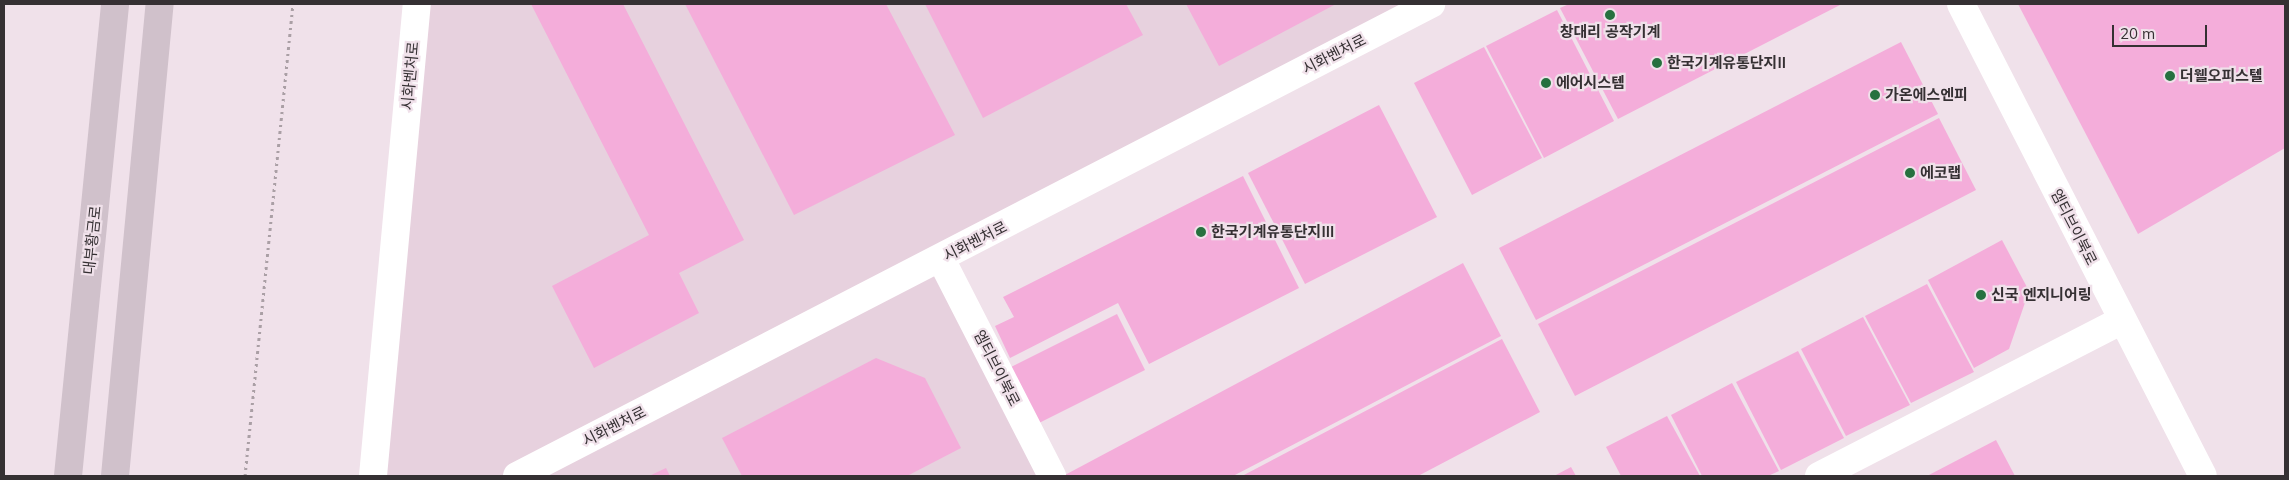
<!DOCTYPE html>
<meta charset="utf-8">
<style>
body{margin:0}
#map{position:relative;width:2289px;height:480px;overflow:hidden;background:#f0e1ea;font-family:Mulish,"Noto Sans KR",sans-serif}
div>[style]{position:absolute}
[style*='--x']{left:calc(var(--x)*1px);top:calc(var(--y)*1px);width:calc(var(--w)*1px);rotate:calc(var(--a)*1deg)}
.built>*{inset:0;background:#e7d1de}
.building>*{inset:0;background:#f4adda}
.path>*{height:3px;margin-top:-1.5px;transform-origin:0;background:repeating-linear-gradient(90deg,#aa9fa5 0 2.5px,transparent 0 6.5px)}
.minor>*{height:28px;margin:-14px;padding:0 14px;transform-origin:14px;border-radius:14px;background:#fff}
.tertiary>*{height:28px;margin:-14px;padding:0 14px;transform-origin:14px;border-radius:14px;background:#fff}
.secondary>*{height:28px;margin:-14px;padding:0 14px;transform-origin:14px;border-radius:14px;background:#d0c1cb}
.dots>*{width:14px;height:14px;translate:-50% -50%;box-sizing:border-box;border:2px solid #f0e1ea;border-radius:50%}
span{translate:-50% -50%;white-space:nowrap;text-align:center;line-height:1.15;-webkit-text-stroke:4.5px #f0e1ea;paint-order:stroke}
.poi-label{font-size:15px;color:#353033;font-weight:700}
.left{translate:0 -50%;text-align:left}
.street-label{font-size:15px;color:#353033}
.frame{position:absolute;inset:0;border:5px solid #353033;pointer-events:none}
.scale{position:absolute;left:2112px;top:25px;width:95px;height:22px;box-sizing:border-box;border:2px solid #353033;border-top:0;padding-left:6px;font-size:15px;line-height:18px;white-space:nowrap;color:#353033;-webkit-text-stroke:4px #f0e1ea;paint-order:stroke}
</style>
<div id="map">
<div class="built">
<i style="clip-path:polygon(417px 4px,1422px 4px,514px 476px,373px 476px)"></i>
<i style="clip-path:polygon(941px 259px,1051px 476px,517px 476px)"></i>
</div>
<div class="building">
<i style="clip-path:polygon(531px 4px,623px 4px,744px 240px,679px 273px,699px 313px,594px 368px,552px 286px,649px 235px)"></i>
<i style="clip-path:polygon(685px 4px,886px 4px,955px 135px,794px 215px)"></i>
<i style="clip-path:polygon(925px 4px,1126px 4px,1143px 35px,983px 118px)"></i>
<i style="clip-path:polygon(1186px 4px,1336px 4px,1219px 66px)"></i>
<i style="clip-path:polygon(1569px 4px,1842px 4px,1618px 119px,1560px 8px)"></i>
<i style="clip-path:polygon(2018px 4px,2285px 4px,2285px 148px,2138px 234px)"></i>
<i style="clip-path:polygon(1557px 10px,1614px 121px,1544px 158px,1486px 46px)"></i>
<i style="clip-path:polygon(1901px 42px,1938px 114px,1536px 320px,1499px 248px)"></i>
<i style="clip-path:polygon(1484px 47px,1542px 158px,1472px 195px,1414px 83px)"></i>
<i style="clip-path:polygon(1379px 105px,1437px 217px,1305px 284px,1248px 173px)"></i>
<i style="clip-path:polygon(1939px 118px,1976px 190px,1575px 396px,1538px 324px)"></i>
<i style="clip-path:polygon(1243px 176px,1299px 288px,1149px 364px,1118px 303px,1010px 358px,995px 326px,1014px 317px,1003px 297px)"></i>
<i style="clip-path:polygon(2002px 240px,2029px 291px,2009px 349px,1974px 368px,1928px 280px)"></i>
<i style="clip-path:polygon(1463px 263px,1501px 336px,1233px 476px,1063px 476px)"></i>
<i style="clip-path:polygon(1927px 284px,1974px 372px,1911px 403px,1865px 316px)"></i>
<i style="clip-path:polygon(1117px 314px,1145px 370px,1037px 424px,1009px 368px)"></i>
<i style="clip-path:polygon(1863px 317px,1910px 405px,1846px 436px,1801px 349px)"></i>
<i style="clip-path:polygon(1502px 339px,1540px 412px,1418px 476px,1242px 476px)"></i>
<i style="clip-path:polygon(1798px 351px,1844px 438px,1781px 470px,1736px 382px)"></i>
<i style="clip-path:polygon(876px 358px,925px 378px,961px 448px,907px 476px,742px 476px,722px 438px)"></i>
<i style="clip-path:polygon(1732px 383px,1779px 471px,1768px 476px,1702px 476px,1671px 415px)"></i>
<i style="clip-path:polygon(1667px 416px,1700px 476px,1621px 476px,1606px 447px)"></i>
<i style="clip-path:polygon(1996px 440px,2015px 476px,1927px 476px)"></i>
<i style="clip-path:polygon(1571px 467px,1576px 476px,1554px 476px)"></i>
<i style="clip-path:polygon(666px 468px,670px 476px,649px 476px)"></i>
</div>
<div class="path">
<i style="--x:245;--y:476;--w:474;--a:-84.2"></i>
</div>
<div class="minor">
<i style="--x:1961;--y:4;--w:530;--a:62.86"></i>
<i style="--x:941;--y:259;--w:244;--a:62.9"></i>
<i style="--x:517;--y:476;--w:1029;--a:-27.31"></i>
<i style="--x:1819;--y:476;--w:339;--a:-27.2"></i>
</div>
<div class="tertiary">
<i style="--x:373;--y:476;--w:474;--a:-84.7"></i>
</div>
<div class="secondary">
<i style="--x:68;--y:476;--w:474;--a:-84.3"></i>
<i style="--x:115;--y:476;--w:474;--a:-84.6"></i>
</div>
<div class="dots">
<i style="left:1610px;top:15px;background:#26713f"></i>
<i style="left:1657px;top:63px;background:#26713f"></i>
<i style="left:2170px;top:76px;background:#26713f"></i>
<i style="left:1546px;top:83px;background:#26713f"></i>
<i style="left:1875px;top:95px;background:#26713f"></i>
<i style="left:1910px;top:173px;background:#26713f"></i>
<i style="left:1201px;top:232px;background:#26713f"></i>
<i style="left:1981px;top:295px;background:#26713f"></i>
</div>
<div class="poi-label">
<span style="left:1610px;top:32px">창대리 공작기계</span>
<span class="left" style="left:1667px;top:63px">한국기계유통단지II</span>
<span class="left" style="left:2180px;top:76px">더웰오피스텔</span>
<span class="left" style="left:1556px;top:83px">에어시스템</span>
<span class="left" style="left:1885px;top:95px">가온에스엔피</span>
<span class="left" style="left:1920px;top:173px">에코랩</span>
<span class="left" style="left:1211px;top:232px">한국기계유통단지III</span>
<span class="left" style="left:1991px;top:295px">신국 엔지니어링</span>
</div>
<div class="street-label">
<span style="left:1334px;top:54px;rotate:-27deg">시화벤처로</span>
<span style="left:410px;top:76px;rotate:-85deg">시화벤처로</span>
<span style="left:2074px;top:227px;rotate:63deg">엠티브이북로</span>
<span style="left:92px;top:240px;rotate:-84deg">대부황금로</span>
<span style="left:975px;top:241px;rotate:-27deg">시화벤처로</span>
<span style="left:997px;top:368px;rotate:63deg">엠티브이북로</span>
<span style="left:614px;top:426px;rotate:-27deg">시화벤처로</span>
</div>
<div class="frame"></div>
<div class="scale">20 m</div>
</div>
